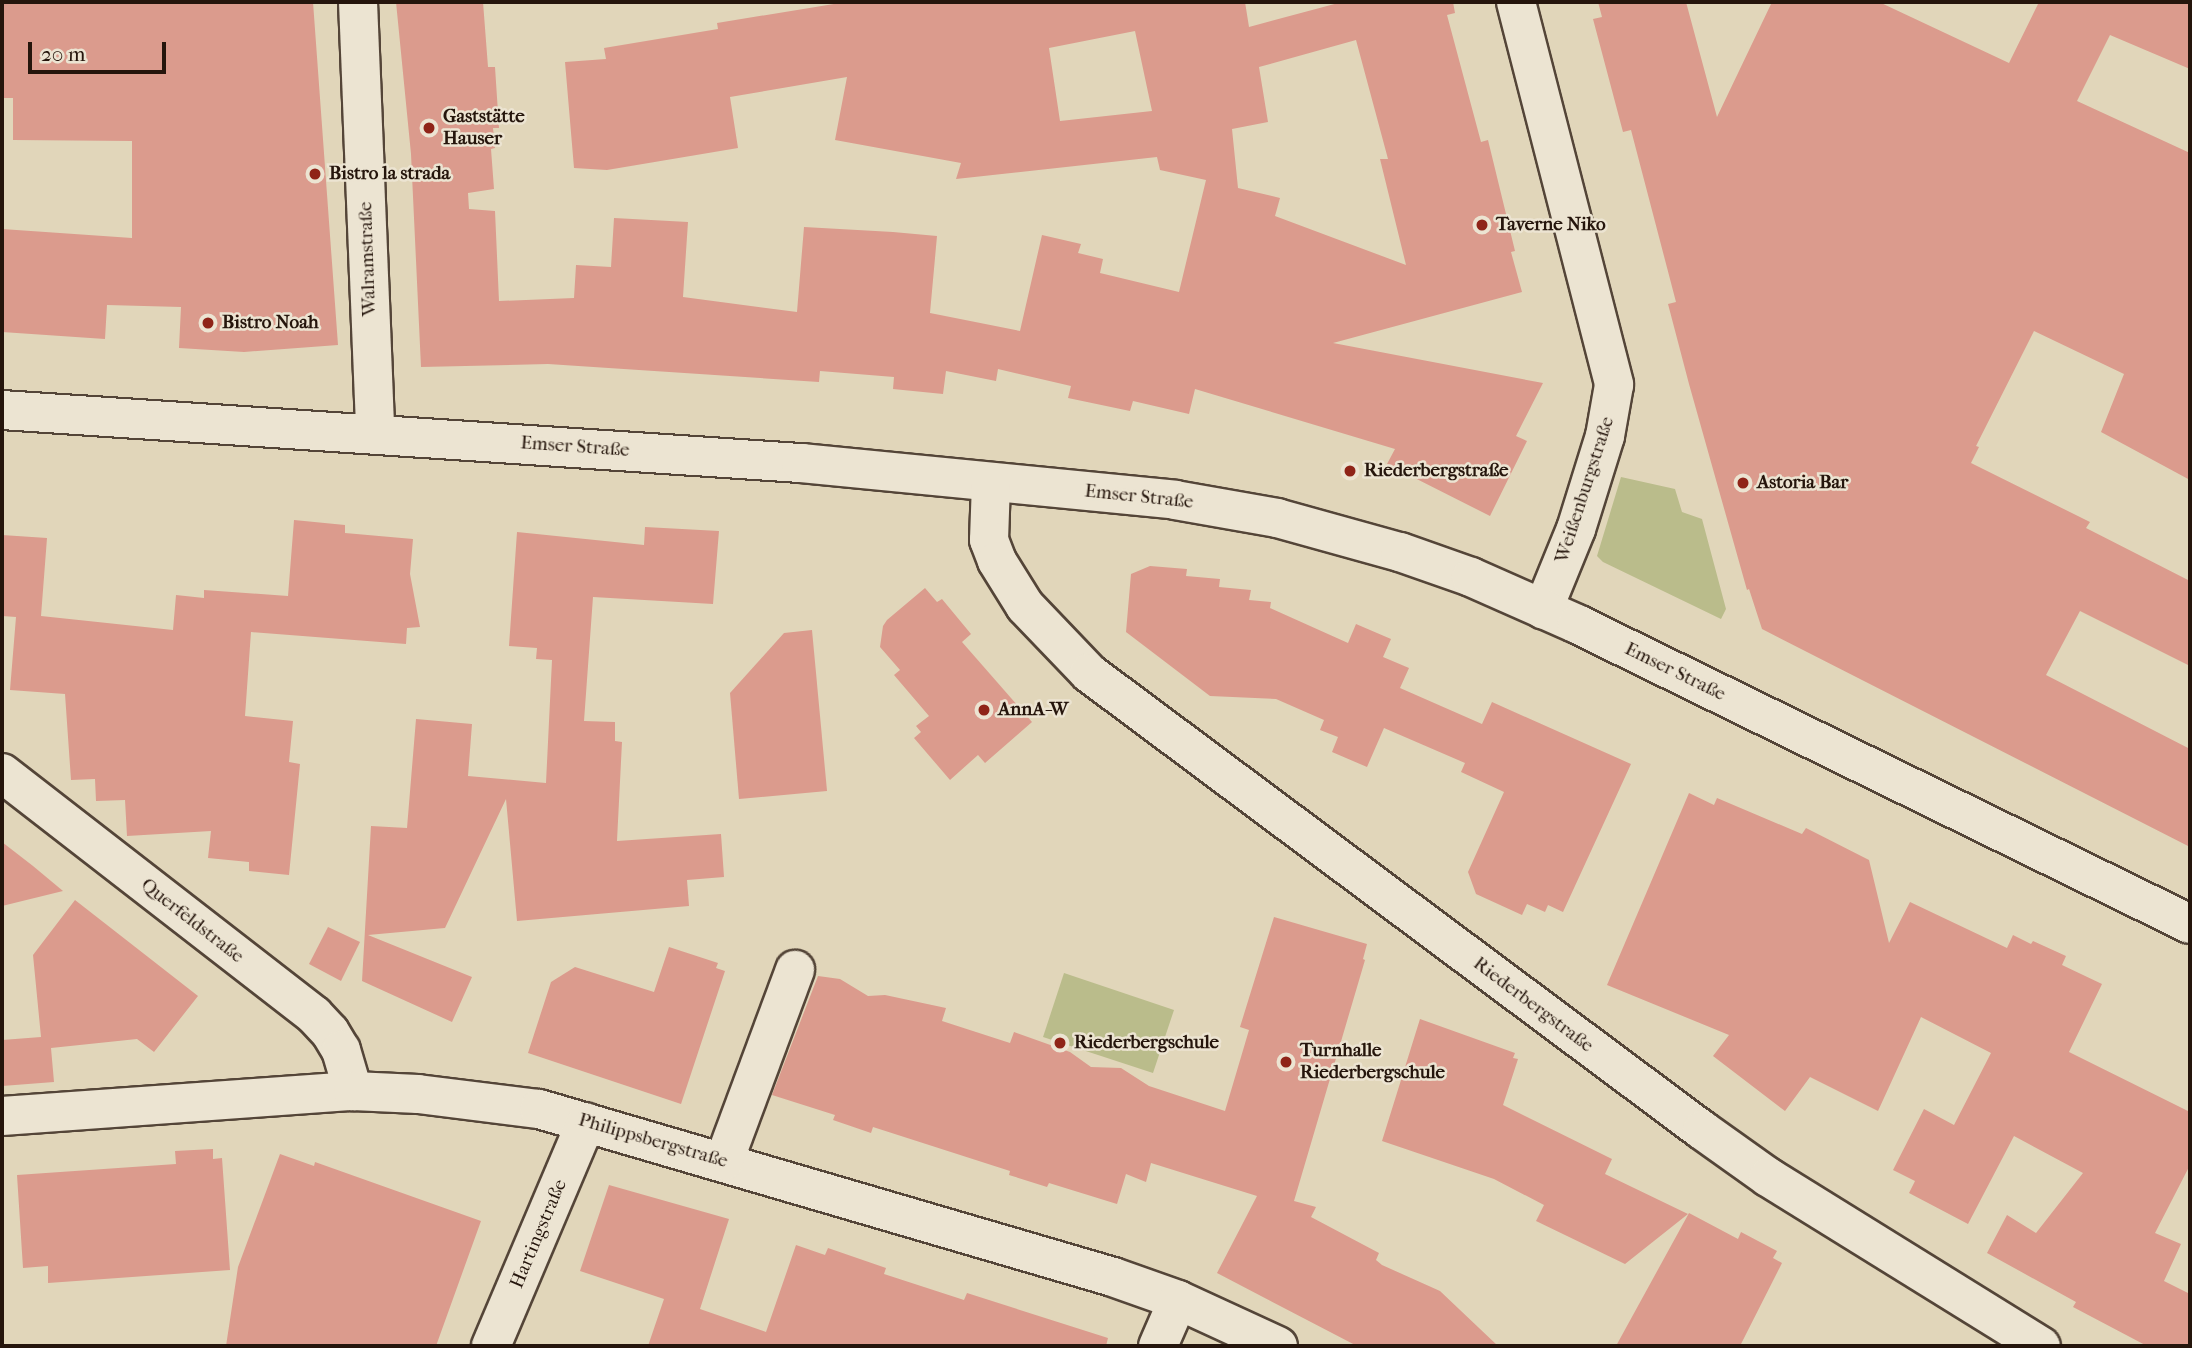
<!DOCTYPE html>
<meta charset="utf-8">
<style>
body{margin:0}
#map{position:relative;width:2192px;height:1348px;overflow:hidden;background:#e1d6ba;font-family:"IM FELL French Canon",serif}
div>[style]{position:absolute}
[style*='--x']{left:calc(var(--x)*1px);top:calc(var(--y)*1px);width:calc(var(--w)*1px);rotate:calc(var(--a)*1deg)}
.green>*{inset:0;background:#babc8b}
.building>*{inset:0;background:#db9b8d}
.roads{filter:drop-shadow(2px 0 #544538) drop-shadow(-2px 0 #544538) drop-shadow(0 2px #544538) drop-shadow(0 -2px #544538)}
.minor>*{height:38px;margin:-19px;padding:0 19px;transform-origin:19px;border-radius:19px;background:#ece4d2}
.dots>*{width:19px;height:19px;translate:-50% -50%;box-sizing:border-box;border:4px solid #ece4d2;border-radius:50%}
span{translate:-50% -50%;white-space:nowrap;text-align:center;line-height:1.15;-webkit-text-stroke:5px #ece4d2;paint-order:stroke}
.poi-label{font-size:19px;color:#25150c;font-weight:700}
.left{translate:0 -50%;text-align:left}
.street-label{font-size:19px;color:#25150c}
.frame{position:absolute;inset:0;border:4px solid #25150c;pointer-events:none}
.scale{position:absolute;left:28px;top:42px;width:138px;height:32px;box-sizing:border-box;border:4px solid #25150c;border-top:0;padding-left:9px;font-size:21px;line-height:24px;white-space:nowrap;color:#25150c;-webkit-text-stroke:5px #ece4d2;paint-order:stroke}
</style>
<div id="map">
<div class="green">
<i style="clip-path:polygon(1621px 477px,1675px 489px,1682px 512px,1702px 519px,1726px 609px,1721px 619px,1603px 562px,1597px 556px)"></i>
<i style="clip-path:polygon(1064px 973px,1174px 1010px,1153px 1073px,1043px 1037px)"></i>
</div>
<div class="building">
<i style="clip-path:polygon(2px 2px,313px 2px,338px 345px,244px 352px,179px 348px,181px 307px,107px 305px,105px 339px,2px 332px,2px 229px,132px 238px,132px 141px,13px 140px,13px 98px,2px 98px)"></i>
<i style="clip-path:polygon(evenodd,396px 2px,483px 2px,488px 67px,495px 67px,499px 128px,493px 128px,495px 148px,491px 149px,494px 189px,468px 193px,469px 209px,495px 211px,499px 301px,574px 298px,576px 265px,611px 267px,614px 218px,688px 222px,683px 297px,797px 312px,804px 227px,893px 232px,937px 236px,930px 313px,1020px 331px,1042px 235px,1081px 244px,1078px 253px,1103px 259px,1100px 273px,1179px 292px,1206px 180px,1160px 170px,1157px 157px,956px 179px,961px 163px,835px 140px,847px 77px,730px 97px,738px 148px,607px 170px,574px 168px,565px 62px,606px 59px,604px 48px,718px 29px,717px 23px,846px 2px,1245px 2px,1249px 27px,1342px 2px,1453px 2px,1455px 13px,1447px 15px,1481px 142px,1488px 140px,1515px 251px,1511px 252px,1522px 292px,1333px 343px,1543px 383px,1516px 436px,1527px 441px,1490px 516px,1387px 464px,1395px 449px,1195px 389px,1189px 414px,1133px 401px,1130px 411px,1068px 398px,1071px 386px,998px 369px,996px 381px,946px 371px,943px 394px,893px 389px,894px 377px,820px 371px,819px 382px,548px 364px,421px 367px,411px 154px,396px 2px,1135px 31px,1152px 111px,1060px 121px,1049px 48px,1135px 31px,396px 2px,1356px 40px,1388px 159px,1380px 159px,1406px 265px,1275px 216px,1280px 198px,1238px 188px,1232px 129px,1268px 122px,1259px 67px,1356px 40px)"></i>
<i style="clip-path:polygon(1598px 2px,1686px 2px,1717px 117px,1772px 2px,1879px 2px,2009px 63px,2039px 2px,2190px 2px,2190px 69px,2110px 35px,2077px 101px,2190px 153px,2190px 480px,2101px 432px,2124px 374px,2034px 331px,1976px 446px,1979px 447px,1971px 463px,2090px 522px,2086px 528px,2190px 581px,2190px 666px,2080px 611px,2046px 675px,2190px 749px,2190px 847px,1762px 629px,1749px 589px,1747px 590px,1689px 384px,1668px 304px,1676px 302px,1631px 130px,1623px 132px,1593px 19px,1602px 17px)"></i>
<i style="clip-path:polygon(294px 520px,345px 525px,345px 533px,413px 539px,410px 574px,420px 627px,407px 628px,406px 644px,251px 632px,245px 716px,293px 721px,289px 762px,300px 764px,289px 875px,249px 871px,249px 862px,208px 858px,211px 831px,127px 836px,125px 800px,96px 801px,95px 779px,71px 780px,65px 694px,10px 690px,16px 617px,2px 616px,2px 535px,47px 538px,41px 616px,173px 630px,176px 595px,204px 598px,204px 590px,288px 596px)"></i>
<i style="clip-path:polygon(645px 527px,719px 531px,713px 604px,593px 597px,584px 721px,615px 722px,615px 741px,622px 742px,617px 841px,721px 834px,724px 877px,687px 880px,689px 906px,517px 921px,506px 799px,445px 928px,368px 935px,472px 977px,452px 1022px,362px 981px,371px 826px,407px 828px,416px 719px,472px 724px,468px 776px,546px 783px,552px 660px,536px 659px,537px 648px,509px 646px,517px 532px,644px 545px)"></i>
<i style="clip-path:polygon(1150px 566px,1187px 569px,1186px 576px,1220px 579px,1219px 587px,1251px 590px,1249px 600px,1271px 602px,1270px 608px,1348px 643px,1356px 624px,1391px 639px,1383px 657px,1409px 668px,1400px 688px,1482px 724px,1492px 702px,1631px 764px,1563px 912px,1548px 905px,1545px 912px,1527px 904px,1522px 915px,1476px 894px,1468px 872px,1504px 792px,1461px 772px,1465px 763px,1384px 728px,1367px 767px,1332px 752px,1338px 737px,1320px 730px,1324px 720px,1276px 699px,1210px 696px,1126px 632px,1131px 574px)"></i>
<i style="clip-path:polygon(925px 588px,937px 602px,942px 599px,971px 634px,962px 642px,1032px 722px,985px 763px,978px 755px,950px 780px,914px 738px,921px 732px,916px 726px,929px 716px,894px 675px,900px 670px,880px 647px,883px 626px,887px 620px)"></i>
<i style="clip-path:polygon(812px 630px,827px 791px,739px 799px,730px 693px,784px 633px)"></i>
<i style="clip-path:polygon(1689px 793px,1714px 805px,1717px 798px,1802px 834px,1806px 828px,1869px 860px,1889px 943px,1910px 902px,2007px 948px,2013px 935px,2031px 944px,2033px 941px,2066px 956px,2062px 965px,2102px 984px,2069px 1052px,2190px 1112px,2190px 1165px,2155px 1233px,2181px 1244px,2164px 1281px,2190px 1294px,2190px 1346px,2147px 1346px,2073px 1307px,2076px 1302px,1987px 1253px,2007px 1215px,2036px 1233px,2083px 1173px,2014px 1136px,1968px 1224px,1909px 1193px,1915px 1181px,1893px 1170px,1924px 1109px,1954px 1125px,1991px 1053px,1921px 1017px,1878px 1111px,1810px 1077px,1785px 1111px,1713px 1056px,1729px 1035px,1607px 985px)"></i>
<i style="clip-path:polygon(2px 842px,33px 866px,63px 891px,2px 906px)"></i>
<i style="clip-path:polygon(75px 900px,198px 996px,154px 1052px,137px 1039px,51px 1048px,54px 1082px,2px 1086px,2px 1040px,41px 1037px,33px 955px)"></i>
<i style="clip-path:polygon(1274px 917px,1367px 944px,1363px 959px,1365px 960px,1294px 1201px,1316px 1207px,1311px 1217px,1379px 1253px,1376px 1260px,1382px 1265px,1440px 1291px,1498px 1346px,1357px 1346px,1217px 1273px,1257px 1196px,1151px 1163px,1146px 1182px,1126px 1174px,1117px 1204px,1049px 1183px,1047px 1187px,1009px 1175px,1010px 1171px,873px 1127px,871px 1133px,833px 1120px,835px 1115px,772px 1095px,818px 976px,840px 979px,868px 996px,885px 995px,946px 1008px,942px 1021px,1010px 1043px,1014px 1032px,1070px 1052px,1091px 1067px,1121px 1068px,1149px 1086px,1225px 1111px,1249px 1030px,1240px 1027px)"></i>
<i style="clip-path:polygon(328px 927px,360px 942px,341px 981px,309px 964px)"></i>
<i style="clip-path:polygon(669px 947px,718px 963px,716px 968px,725px 971px,681px 1104px,528px 1053px,551px 982px,575px 967px,654px 992px)"></i>
<i style="clip-path:polygon(1420px 1019px,1515px 1053px,1513px 1058px,1518px 1059px,1503px 1105px,1612px 1159px,1605px 1174px,1688px 1214px,1625px 1264px,1536px 1221px,1544px 1205px,1494px 1179px,1382px 1141px)"></i>
<i style="clip-path:polygon(213px 1149px,213px 1159px,222px 1158px,230px 1270px,48px 1283px,48px 1266px,23px 1268px,17px 1175px,176px 1164px,175px 1151px)"></i>
<i style="clip-path:polygon(280px 1154px,314px 1166px,315px 1162px,481px 1221px,436px 1346px,226px 1346px,238px 1267px)"></i>
<i style="clip-path:polygon(609px 1185px,729px 1219px,700px 1309px,766px 1332px,796px 1245px,825px 1255px,828px 1248px,886px 1268px,884px 1274px,964px 1300px,967px 1293px,1108px 1338px,1106px 1346px,648px 1346px,664px 1299px,580px 1271px)"></i>
<i style="clip-path:polygon(1689px 1213px,1738px 1239px,1741px 1232px,1777px 1251px,1773px 1258px,1782px 1263px,1740px 1346px,1616px 1346px)"></i>
</div>
<div class="roads">
<div class="minor">
<i style="--x:358;--y:2;--w:431;--a:87.7"></i>
<i style="--x:1516;--y:2;--w:395;--a:75.6"></i>
<i style="--x:1614;--y:385;--w:52;--a:100"></i>
<i style="--x:1605;--y:436;--w:97;--a:107.3"></i>
<i style="--x:1576;--y:529;--w:87;--a:112.2"></i>
<i style="--x:2;--y:410;--w:801;--a:3.8"></i>
<i style="--x:801;--y:463;--w:376;--a:5.6"></i>
<i style="--x:1175;--y:500;--w:104;--a:10"></i>
<i style="--x:1277;--y:518;--w:128;--a:15.5"></i>
<i style="--x:1400;--y:552;--w:75;--a:19.4"></i>
<i style="--x:1471;--y:577;--w:116;--a:23.9"></i>
<i style="--x:1577;--y:624;--w:682;--a:26.08"></i>
<i style="--x:991;--y:483;--w:57;--a:92"></i>
<i style="--x:989;--y:540;--w:22;--a:69"></i>
<i style="--x:997;--y:561;--w:53;--a:58.1"></i>
<i style="--x:1025;--y:606;--w:93;--a:46.3"></i>
<i style="--x:1089;--y:673;--w:765;--a:36.71"></i>
<i style="--x:1702;--y:1130;--w:81;--a:35.5"></i>
<i style="--x:1768;--y:1177;--w:321;--a:31.8"></i>
<i style="--x:2;--y:773;--w:395;--a:37.8"></i>
<i style="--x:314;--y:1015;--w:23;--a:47"></i>
<i style="--x:330;--y:1032;--w:21;--a:59"></i>
<i style="--x:341;--y:1050;--w:43;--a:73.7"></i>
<i style="--x:2;--y:1116;--w:352;--a:-4.1"></i>
<i style="--x:353;--y:1091;--w:65;--a:2.6"></i>
<i style="--x:418;--y:1094;--w:122;--a:7.1"></i>
<i style="--x:539;--y:1109;--w:598;--a:16.31"></i>
<i style="--x:1113;--y:1277;--w:69;--a:19.5"></i>
<i style="--x:1178;--y:1300;--w:110;--a:24.7"></i>
<i style="--x:724;--y:1161;--w:204;--a:-69.6"></i>
<i style="--x:491;--y:1346;--w:243;--a:-67"></i>
<i style="--x:1158;--y:1346;--w:50;--a:-66.5"></i>
</div>
</div>
<div class="dots">
<i style="left:429px;top:128px;background:#8f2418"></i>
<i style="left:315px;top:174px;background:#8f2418"></i>
<i style="left:1482px;top:225px;background:#8f2418"></i>
<i style="left:208px;top:323px;background:#8f2418"></i>
<i style="left:1350px;top:471px;background:#8f2418"></i>
<i style="left:1743px;top:483px;background:#8f2418"></i>
<i style="left:984px;top:710px;background:#8f2418"></i>
<i style="left:1060px;top:1043px;background:#8f2418"></i>
<i style="left:1286px;top:1062px;background:#8f2418"></i>
</div>
<div class="poi-label">
<span class="left" style="left:443px;top:128px">Gaststätte<br>Hauser</span>
<span class="left" style="left:329px;top:174px">Bistro la strada</span>
<span class="left" style="left:1496px;top:225px">Taverne Niko</span>
<span class="left" style="left:222px;top:323px">Bistro Noah</span>
<span class="left" style="left:1364px;top:471px">Riederbergstraße</span>
<span class="left" style="left:1757px;top:483px">Astoria Bar</span>
<span class="left" style="left:998px;top:710px">AnnA-W</span>
<span class="left" style="left:1074px;top:1043px">Riederbergschule</span>
<span class="left" style="left:1300px;top:1062px">Turnhalle<br>Riederbergschule</span>
</div>
<div class="street-label">
<span style="left:368px;top:259px;rotate:-92deg">Walramstraße</span>
<span style="left:575px;top:447px;rotate:4deg">Emser Straße</span>
<span style="left:1585px;top:490px;rotate:-72deg">Weißenburgstraße</span>
<span style="left:1139px;top:497px;rotate:6deg">Emser Straße</span>
<span style="left:1675px;top:672px;rotate:26deg">Emser Straße</span>
<span style="left:192px;top:921px;rotate:38deg">Querfeldstraße</span>
<span style="left:1533px;top:1005px;rotate:37deg">Riederbergstraße</span>
<span style="left:653px;top:1141px;rotate:16deg">Philippsbergstraße</span>
<span style="left:539px;top:1234px;rotate:-67deg">Hartingstraße</span>
</div>
<div class="frame"></div>
<div class="scale">20 m</div>
</div>
